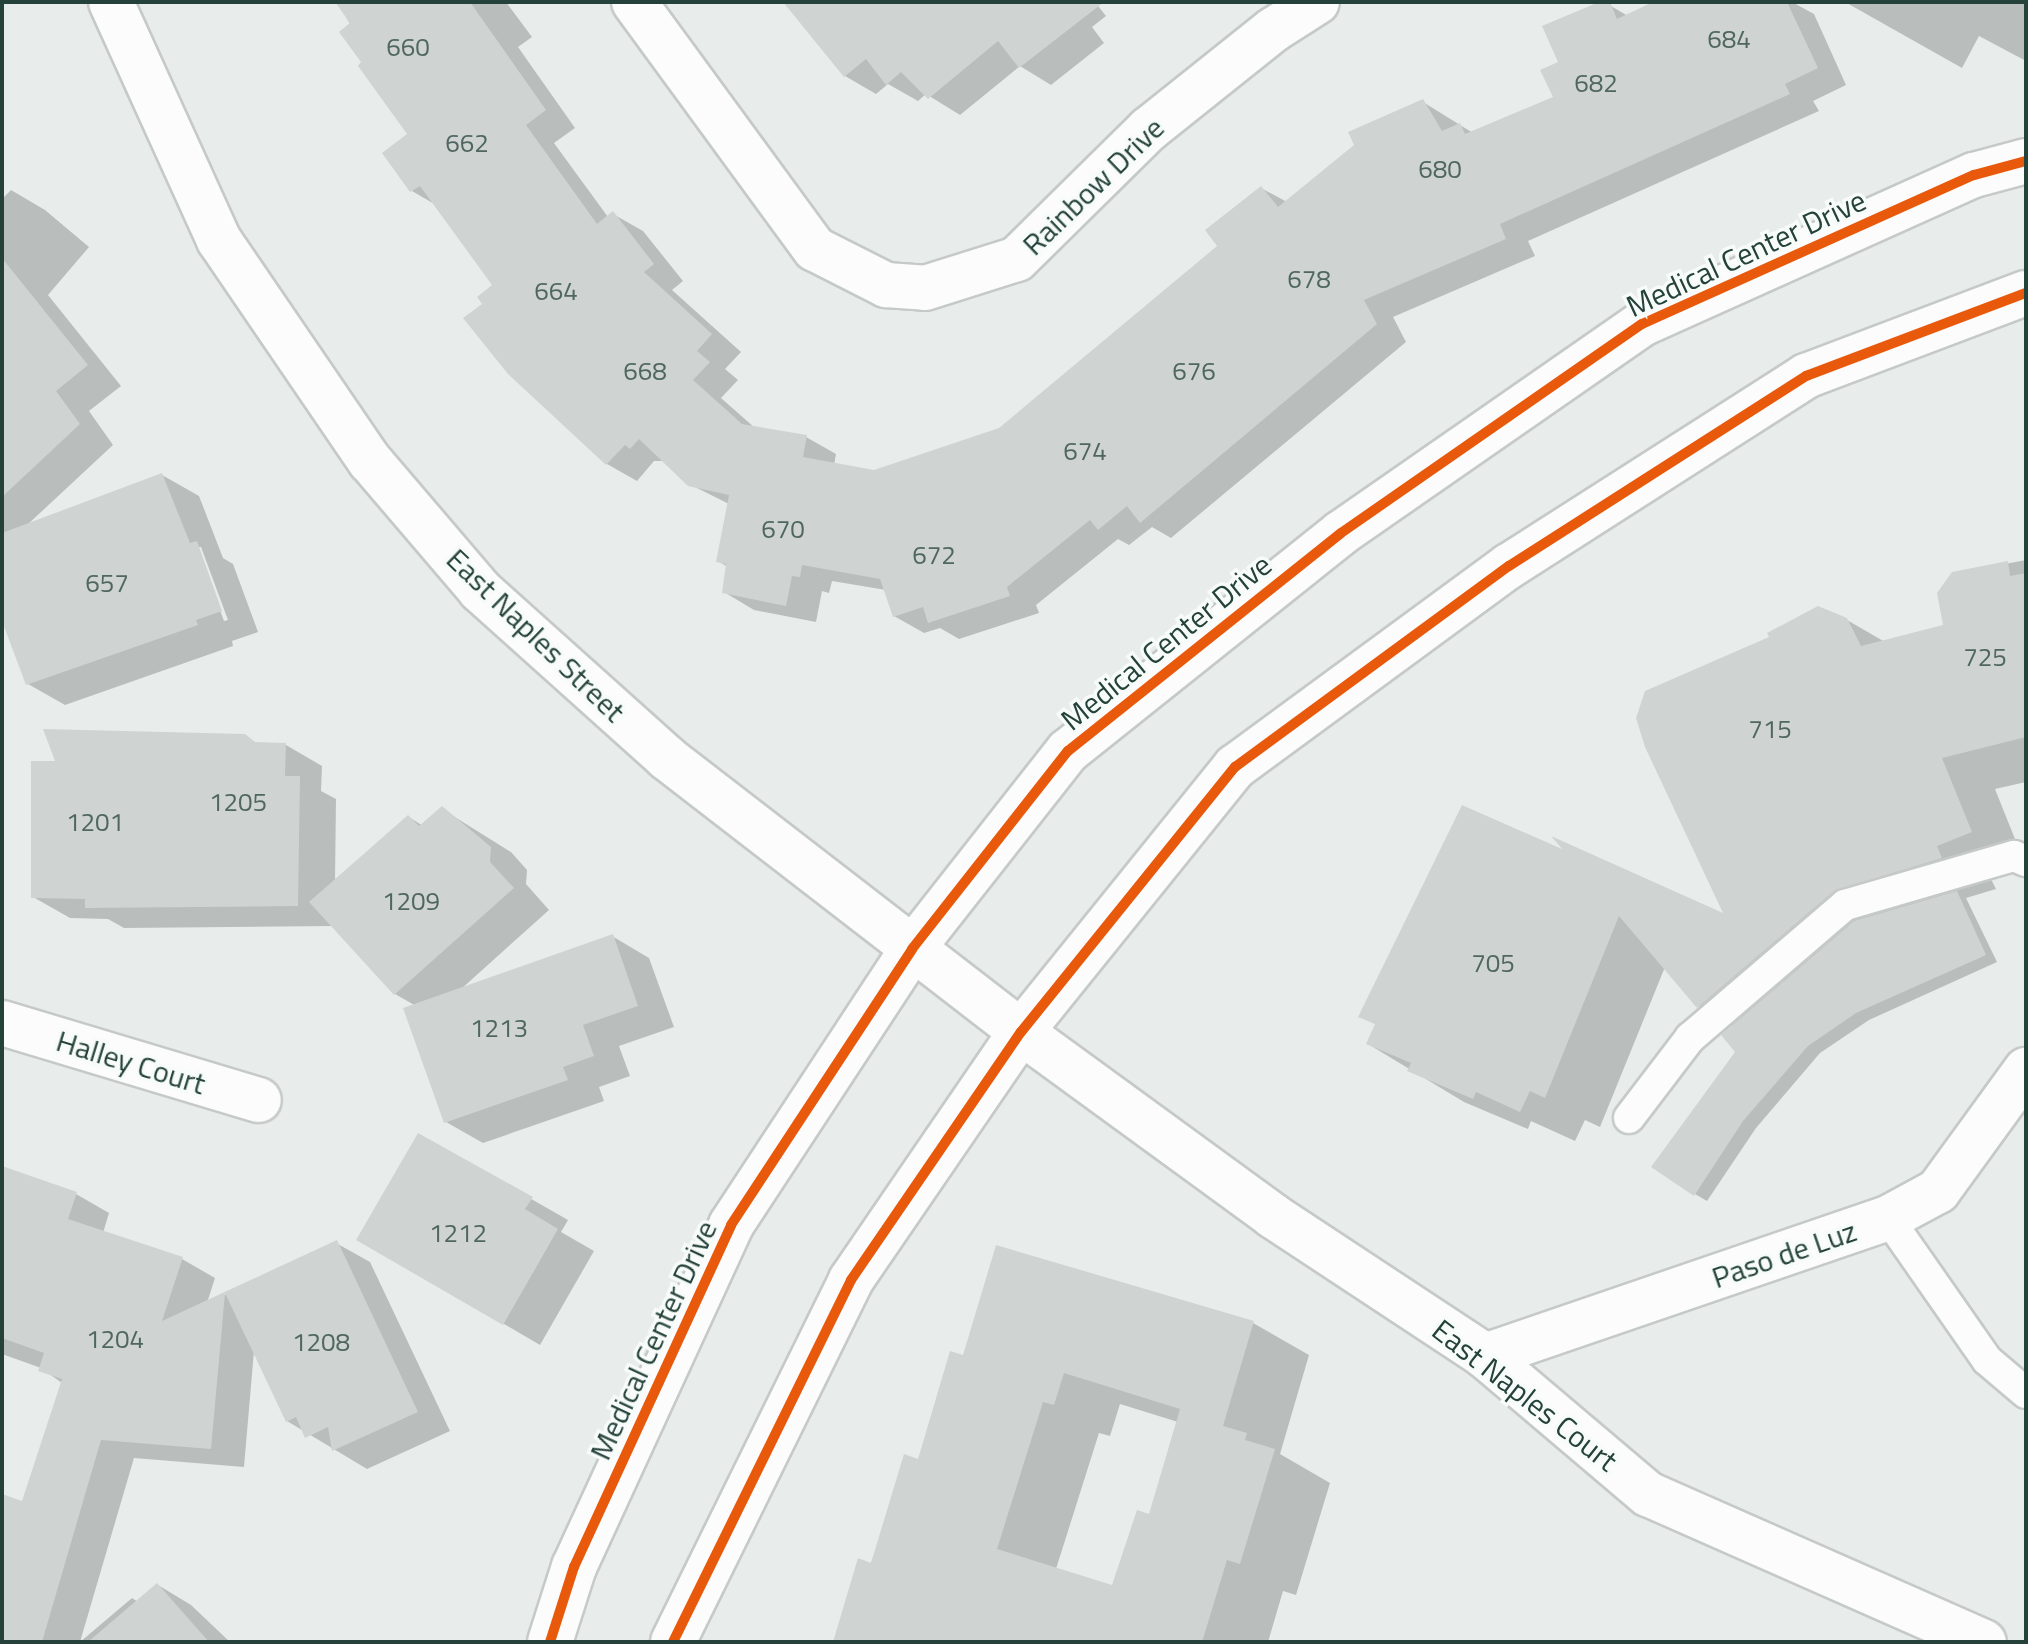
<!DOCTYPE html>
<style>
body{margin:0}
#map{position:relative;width:2028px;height:1644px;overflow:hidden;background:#e8edeb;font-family:"Titillium Web",sans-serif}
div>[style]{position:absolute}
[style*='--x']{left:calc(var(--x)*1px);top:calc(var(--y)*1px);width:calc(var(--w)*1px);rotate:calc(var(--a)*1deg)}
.shadow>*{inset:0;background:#0003}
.building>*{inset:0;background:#cfd4d2}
.roads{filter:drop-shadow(2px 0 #c5cac8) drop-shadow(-2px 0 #c5cac8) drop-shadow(0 2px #c5cac8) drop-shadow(0 -2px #c5cac8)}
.lane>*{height:30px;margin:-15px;padding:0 15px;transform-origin:15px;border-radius:15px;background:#fcfcfc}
.street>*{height:44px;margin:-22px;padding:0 22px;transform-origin:22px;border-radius:22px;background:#fcfcfc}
.secondary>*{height:44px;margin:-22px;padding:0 22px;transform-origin:22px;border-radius:22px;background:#fcfcfc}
.cycleway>*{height:10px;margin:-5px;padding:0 5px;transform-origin:5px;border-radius:5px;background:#e8590c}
span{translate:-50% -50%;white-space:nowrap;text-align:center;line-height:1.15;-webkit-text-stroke:7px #f7fbf9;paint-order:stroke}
.number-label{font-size:26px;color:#506761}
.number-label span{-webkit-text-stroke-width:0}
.street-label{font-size:30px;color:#24423a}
.frame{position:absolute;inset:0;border:4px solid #24423a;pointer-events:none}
</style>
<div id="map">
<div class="shadow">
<i style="clip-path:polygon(338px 2px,506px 2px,532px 37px,518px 47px,575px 128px,554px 143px,608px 217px,613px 214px,643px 231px,683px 281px,672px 290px,741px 352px,725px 369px,738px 380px,721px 398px,755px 428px,806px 437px,836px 454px,834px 465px,874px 472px,1000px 430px,1220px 246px,1261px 188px,1287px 202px,1423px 102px,1473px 133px,1556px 98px,1561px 63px,1604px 2px,1628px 16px,1658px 2px,1792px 2px,1814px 14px,1846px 85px,1813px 101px,1819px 111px,1528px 241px,1535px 256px,1393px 317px,1406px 342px,1171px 538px,1152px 527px,1129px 545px,1118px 539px,1036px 605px,1039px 613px,959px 639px,940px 628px,924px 633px,894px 616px,886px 590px,832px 581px,829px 593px,822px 591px,816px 622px,754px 610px,724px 592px,728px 567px,718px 561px,729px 504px,689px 484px,664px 461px,654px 461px,637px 481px,607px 464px,485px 304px,494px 286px,436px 205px,412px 191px,410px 135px)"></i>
<i style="clip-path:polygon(818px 2px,1095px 2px,1106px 16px,1092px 27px,1104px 43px,1051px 85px,1020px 66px,960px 115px,926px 94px,918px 101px,888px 84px,876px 94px,845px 76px)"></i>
<i style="clip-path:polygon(1845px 2px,2026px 2px,2026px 61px,1979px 36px,1962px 68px)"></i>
<i style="clip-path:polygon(evenodd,11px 190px,45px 210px,89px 247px,48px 295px,121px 386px,89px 411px,113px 445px,26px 526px,162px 475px,199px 496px,223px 558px,233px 564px,258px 632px,232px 641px,233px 646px,65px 705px,28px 684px,2px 615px,2px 199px,11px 190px,197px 547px,201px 547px,228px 620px,224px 621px,197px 547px)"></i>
<i style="clip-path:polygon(2026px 560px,2026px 782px,1995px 789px,2025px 864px,1990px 877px,1996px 889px,1966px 898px,1997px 962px,1869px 1020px,1820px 1053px,1756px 1128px,1707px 1201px,1695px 1194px,1738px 1052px,1734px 1027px,1699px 1006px,1665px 967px,1600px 1127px,1585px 1120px,1575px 1141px,1531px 1121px,1528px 1129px,1464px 1102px,1368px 1044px,1377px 1025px,1361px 1016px,1569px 854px,1727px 917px,1847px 620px,1885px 642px,1946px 626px,1953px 574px)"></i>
<i style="clip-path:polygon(259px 744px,286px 745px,322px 766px,321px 791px,336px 799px,335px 882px,409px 817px,423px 826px,442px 809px,511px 852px,527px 870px,526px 884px,549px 910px,460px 990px,612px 936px,649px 958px,674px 1027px,619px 1046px,630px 1076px,599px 1087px,604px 1101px,483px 1143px,446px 1122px,416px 1006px,395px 994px,334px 926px,124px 928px,108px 919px,70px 918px,33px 897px,58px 763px)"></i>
<i style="clip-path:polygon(419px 1135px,568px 1220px,561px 1232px,594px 1251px,540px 1345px,359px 1239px)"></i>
<i style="clip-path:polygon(2px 1169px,76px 1194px,109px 1213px,103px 1233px,182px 1259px,215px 1278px,207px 1303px,336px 1243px,370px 1262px,450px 1431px,367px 1469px,287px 1421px,254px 1351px,244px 1467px,134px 1458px,80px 1642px,2px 1642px,2px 1497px,23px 1503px,62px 1383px,41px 1368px,2px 1354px)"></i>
<i style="clip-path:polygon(evenodd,997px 1247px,1253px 1323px,1309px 1355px,1280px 1454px,1330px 1483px,1296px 1595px,1283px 1591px,1268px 1642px,835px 1642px,964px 1358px,997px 1247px,1120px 1404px,1178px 1422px,1150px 1517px,1113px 1587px,1056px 1569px,1099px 1433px,1110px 1436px,1120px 1404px)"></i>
<i style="clip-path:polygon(158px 1585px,191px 1605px,230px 1642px,80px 1642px,132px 1598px,138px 1602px)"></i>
</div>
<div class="building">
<i style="clip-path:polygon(335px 2px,470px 2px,546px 110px,526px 125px,597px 224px,613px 211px,654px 264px,644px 272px,712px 334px,697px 351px,710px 362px,693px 380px,742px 424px,807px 435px,803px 457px,874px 470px,999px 428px,1217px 246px,1205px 230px,1261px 186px,1278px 207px,1354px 145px,1348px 132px,1423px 99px,1442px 131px,1460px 123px,1465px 134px,1553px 97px,1540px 70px,1558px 62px,1542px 26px,1599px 2px,1610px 2px,1617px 19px,1653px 2px,1787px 2px,1818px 68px,1785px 84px,1790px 94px,1500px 224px,1506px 239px,1364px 300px,1377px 324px,1140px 523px,1127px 506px,1098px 530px,1090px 520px,1007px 587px,1010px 596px,928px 623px,923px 607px,893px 617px,880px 579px,802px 565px,800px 577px,792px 576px,786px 606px,722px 593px,726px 564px,716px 562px,729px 495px,688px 486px,639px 439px,630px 449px,625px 445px,606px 465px,508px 374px,463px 318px,482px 304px,477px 297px,492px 285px,420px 186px,410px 192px,382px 153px,407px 134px,358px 66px,361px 62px,339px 32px,350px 23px)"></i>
<i style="clip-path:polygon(783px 2px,1104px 2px,1019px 68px,998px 41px,928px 99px,901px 72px,886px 85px,866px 59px,844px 77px)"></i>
<i style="clip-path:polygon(2px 258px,88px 365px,56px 391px,80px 424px,2px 497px)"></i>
<i style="clip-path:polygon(162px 473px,190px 543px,197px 541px,222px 611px,196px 620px,198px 625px,26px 685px,2px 621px,2px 533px)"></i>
<i style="clip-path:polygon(2008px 561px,2010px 576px,2026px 573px,2026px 737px,1942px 758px,1972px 832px,1937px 846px,1942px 858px,1834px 891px,1697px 1008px,1619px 916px,1545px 1098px,1530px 1091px,1520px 1112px,1476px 1092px,1473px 1099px,1407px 1071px,1411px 1063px,1366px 1044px,1375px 1024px,1358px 1017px,1462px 805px,1562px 849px,1551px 836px,1723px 913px,1645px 747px,1636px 718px,1645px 691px,1769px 637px,1767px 633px,1818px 606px,1847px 618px,1861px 646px,1943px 625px,1937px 593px,1952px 572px)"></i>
<i style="clip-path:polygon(43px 729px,245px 734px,255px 742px,286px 743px,285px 776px,300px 776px,298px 906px,85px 908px,85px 899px,31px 898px,31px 761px,55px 761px)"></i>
<i style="clip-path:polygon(442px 806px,491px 847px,490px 862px,514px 888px,394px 995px,309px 902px,408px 815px,419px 826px)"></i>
<i style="clip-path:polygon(1957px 891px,1986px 955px,1856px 1013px,1808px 1046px,1743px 1121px,1694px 1196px,1651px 1167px,1735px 1052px,1721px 1035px,1854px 921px)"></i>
<i style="clip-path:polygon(613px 934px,638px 1006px,583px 1025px,594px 1056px,563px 1067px,568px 1080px,444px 1123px,403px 1008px)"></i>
<i style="clip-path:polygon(418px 1133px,533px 1197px,525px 1209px,558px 1229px,503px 1325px,356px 1240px)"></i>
<i style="clip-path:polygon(2px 1166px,77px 1192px,68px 1219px,183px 1257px,162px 1321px,337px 1240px,418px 1412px,332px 1451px,328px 1427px,305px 1438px,296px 1417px,286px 1422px,225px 1293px,211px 1449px,101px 1440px,42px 1642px,2px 1642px,2px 1494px,22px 1501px,62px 1379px,38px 1371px,44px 1353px,2px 1338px)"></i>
<i style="clip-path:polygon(evenodd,996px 1245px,1254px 1321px,1223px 1426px,1247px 1433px,1245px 1440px,1275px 1449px,1240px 1564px,1227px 1560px,1202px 1642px,833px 1642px,858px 1558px,871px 1563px,904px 1454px,918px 1459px,950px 1351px,963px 1355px,996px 1245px,1064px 1373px,1180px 1409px,1149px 1514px,1137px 1510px,1112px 1585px,997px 1549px,1043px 1402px,1054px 1405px,1064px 1373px)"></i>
<i style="clip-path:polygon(157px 1583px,209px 1642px,88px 1642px)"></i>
</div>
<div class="roads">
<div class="lane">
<i style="--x:1629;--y:1118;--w:101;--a:-52.7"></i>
<i style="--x:1690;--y:1038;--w:204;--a:-40.6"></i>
<i style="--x:1845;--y:905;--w:176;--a:-16.2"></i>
<i style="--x:2014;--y:856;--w:13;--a:23"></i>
<i style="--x:1888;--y:1218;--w:173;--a:55.1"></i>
<i style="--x:1987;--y:1360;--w:51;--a:40.2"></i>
</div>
<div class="street">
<i style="--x:634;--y:2;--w:306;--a:53.8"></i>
<i style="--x:815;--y:249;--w:80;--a:26.9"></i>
<i style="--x:886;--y:285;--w:39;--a:4"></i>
<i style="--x:925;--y:288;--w:96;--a:-17.5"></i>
<i style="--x:1017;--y:259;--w:185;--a:-44.6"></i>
<i style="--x:1149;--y:129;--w:159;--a:-38.6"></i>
<i style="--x:1273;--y:30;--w:52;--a:-32.5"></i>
<i style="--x:2;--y:1023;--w:268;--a:16.7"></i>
<i style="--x:1021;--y:1032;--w:312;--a:36.1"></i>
<i style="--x:1273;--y:1216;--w:254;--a:33.4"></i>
<i style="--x:1485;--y:1356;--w:214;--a:40.3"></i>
<i style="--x:1648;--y:1494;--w:367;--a:23.8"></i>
<i style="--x:1485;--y:1356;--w:426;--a:-18.9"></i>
<i style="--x:1888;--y:1218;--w:57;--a:-28.4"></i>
<i style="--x:1938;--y:1191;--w:150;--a:-54"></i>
</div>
<div class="secondary">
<i style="--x:111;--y:2;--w:261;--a:65.6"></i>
<i style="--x:219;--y:240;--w:268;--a:55.7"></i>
<i style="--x:370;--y:461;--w:170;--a:49.5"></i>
<i style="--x:480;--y:590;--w:251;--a:41.9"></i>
<i style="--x:667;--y:758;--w:448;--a:37.7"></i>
<i style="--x:550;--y:1642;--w:79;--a:-72.3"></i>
<i style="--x:574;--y:1567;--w:376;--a:-65.3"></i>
<i style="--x:731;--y:1225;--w:330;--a:-56.7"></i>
<i style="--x:912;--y:949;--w:252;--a:-51.8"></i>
<i style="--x:1068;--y:751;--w:349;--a:-38.6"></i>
<i style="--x:1341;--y:533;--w:366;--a:-34.8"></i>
<i style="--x:1642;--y:324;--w:364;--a:-24.2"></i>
<i style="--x:1974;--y:175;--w:54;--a:-15.1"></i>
<i style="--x:673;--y:1642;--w:403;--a:-63.8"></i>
<i style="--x:851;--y:1280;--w:301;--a:-55.6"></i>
<i style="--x:1021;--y:1032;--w:341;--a:-51.1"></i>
<i style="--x:1235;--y:767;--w:340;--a:-36.3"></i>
<i style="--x:1509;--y:566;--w:353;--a:-32.6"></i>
<i style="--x:1806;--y:376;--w:235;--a:-20.7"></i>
</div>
</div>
<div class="cycleway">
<i style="--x:550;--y:1642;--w:79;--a:-72.3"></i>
<i style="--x:574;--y:1567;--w:376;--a:-65.3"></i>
<i style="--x:731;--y:1225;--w:330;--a:-56.7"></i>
<i style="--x:912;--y:949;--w:252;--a:-51.8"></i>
<i style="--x:1068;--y:751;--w:349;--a:-38.6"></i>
<i style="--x:1341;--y:533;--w:366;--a:-34.8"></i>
<i style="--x:1642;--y:324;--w:364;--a:-24.2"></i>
<i style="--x:1974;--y:175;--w:54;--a:-15.1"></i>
<i style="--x:673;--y:1642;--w:403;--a:-63.8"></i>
<i style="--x:851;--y:1280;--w:301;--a:-55.6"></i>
<i style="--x:1021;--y:1032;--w:341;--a:-51.1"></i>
<i style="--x:1235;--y:767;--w:340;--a:-36.3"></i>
<i style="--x:1509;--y:566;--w:353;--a:-32.6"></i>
<i style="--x:1806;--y:376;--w:235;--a:-20.7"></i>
</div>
<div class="number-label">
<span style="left:1729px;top:39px">684</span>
<span style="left:408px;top:47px">660</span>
<span style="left:1596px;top:83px">682</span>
<span style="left:467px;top:143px">662</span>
<span style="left:1440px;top:169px">680</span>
<span style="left:1309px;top:279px">678</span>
<span style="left:556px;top:291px">664</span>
<span style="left:645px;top:371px">668</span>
<span style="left:1194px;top:371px">676</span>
<span style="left:1085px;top:451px">674</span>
<span style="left:783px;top:529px">670</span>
<span style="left:934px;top:555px">672</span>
<span style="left:107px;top:583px">657</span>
<span style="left:1985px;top:657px">725</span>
<span style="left:1770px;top:729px">715</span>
<span style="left:238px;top:802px">1205</span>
<span style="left:95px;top:822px">1201</span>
<span style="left:411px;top:901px">1209</span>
<span style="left:1493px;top:963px">705</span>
<span style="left:499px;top:1028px">1213</span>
<span style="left:458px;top:1233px">1212</span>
<span style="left:115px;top:1339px">1204</span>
<span style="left:321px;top:1342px">1208</span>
</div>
<div class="street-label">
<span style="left:1093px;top:186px;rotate:-44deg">Rainbow Drive</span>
<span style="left:1746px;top:253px;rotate:-25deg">Medical Center Drive</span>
<span style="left:536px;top:635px;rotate:44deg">East Naples Street</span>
<span style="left:1166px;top:642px;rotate:-39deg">Medical Center Drive</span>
<span style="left:131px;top:1062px;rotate:17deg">Halley Court</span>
<span style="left:1784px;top:1254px;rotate:-19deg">Paso de Luz</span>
<span style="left:653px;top:1340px;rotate:-65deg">Medical Center Drive</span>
<span style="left:1525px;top:1395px;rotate:38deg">East Naples Court</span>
</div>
<div class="frame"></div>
</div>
